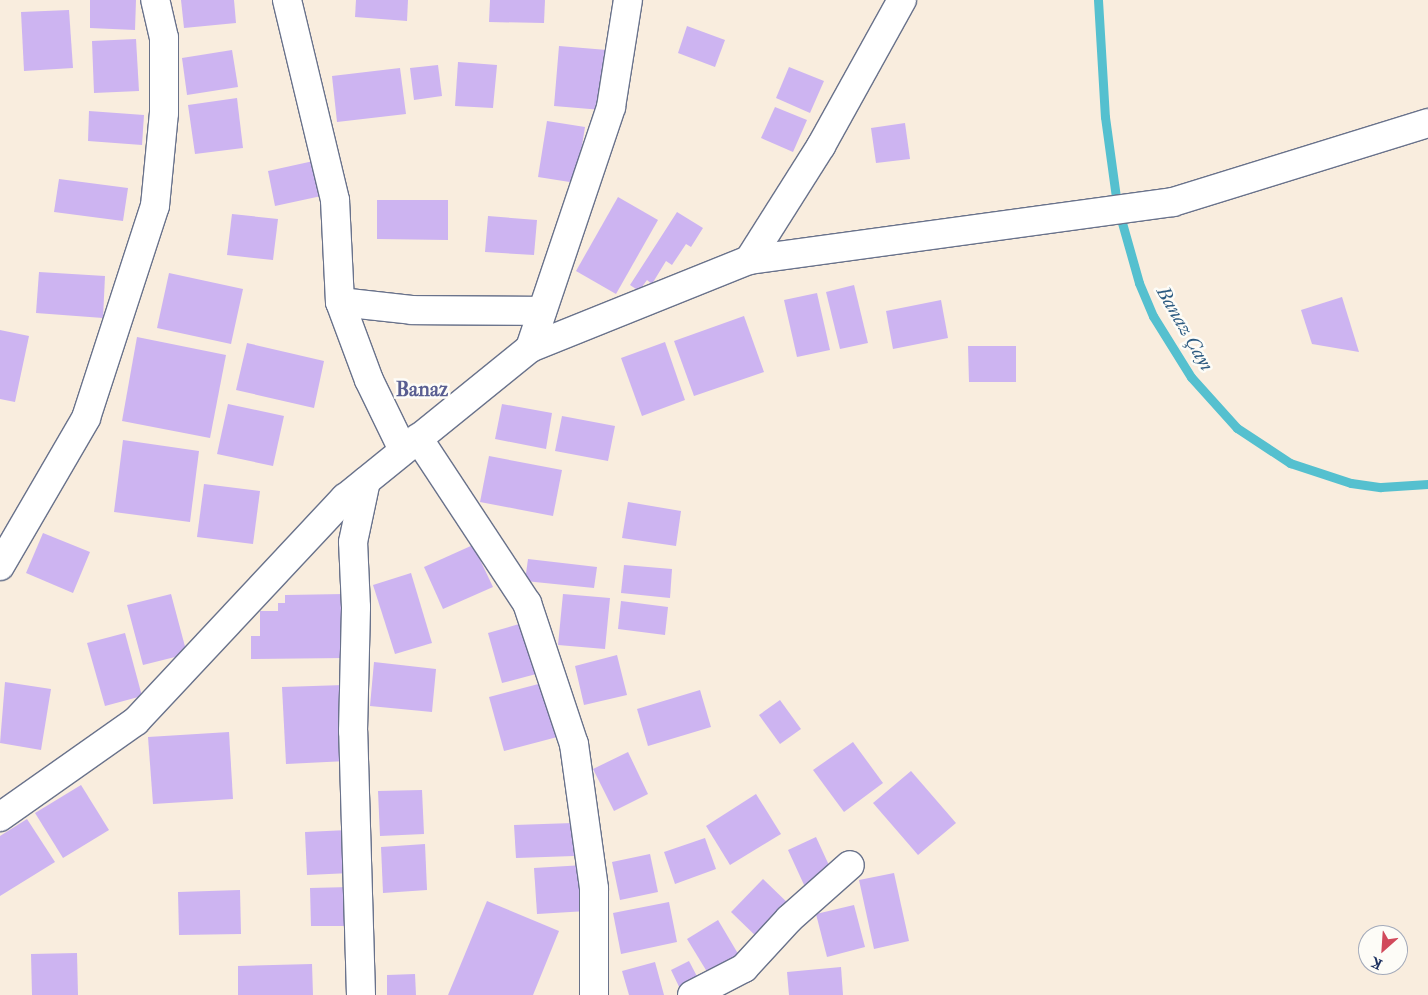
<!DOCTYPE html>
<meta charset="utf-8">
<style>
body{margin:0}
#map{position:relative;width:1428px;height:995px;overflow:hidden;background:#f9edde;font-family:"IM FELL French Canon",serif}
div>[style]{position:absolute}
[style*='--x']{left:calc(var(--x)*1px);top:calc(var(--y)*1px);width:calc(var(--w)*1px);rotate:calc(var(--a)*1deg)}
.stream>*{height:9px;margin:-4.5px;padding:0 4.5px;transform-origin:4.5px;border-radius:4.5px;background:#55c0cf}
.building>*{inset:0;background:#cdb4f1}
.roads{filter:drop-shadow(1px 0 #69728b) drop-shadow(-1px 0 #69728b) drop-shadow(0 1px #69728b) drop-shadow(0 -1px #69728b)}
.minor>*{height:28px;margin:-14px;padding:0 14px;transform-origin:14px;border-radius:14px;background:#fff}
span{translate:-50% -50%;white-space:nowrap;text-align:center;line-height:1.15;-webkit-text-stroke:5px #fdfcf7;paint-order:stroke}
.water-label{font-size:19px;color:#2c5a80;font-style:italic}
.quarter-label{font-size:20px;color:#595e91;font-weight:700}
.north{position:absolute;left:1358px;top:925px;width:50px;height:50px;box-sizing:border-box;background:#fdfcf7;border:1px solid #a3aaba;border-radius:50%;rotate:206deg;font-size:14px;font-weight:700;line-height:20px;text-align:center;color:#1b2f5e}
.north::after{content:'';display:block;margin:auto;width:18px;height:22px;background:#d1495b;clip-path:polygon(50% 0,100% 100%,50% 72%,0 100%)}
</style>
<div id="map">
<div class="stream">
<i style="--x:1098;--y:0;--w:117;--a:86.6"></i>
<i style="--x:1105;--y:117;--w:89;--a:82.2"></i>
<i style="--x:1117;--y:205;--w:81;--a:74.2"></i>
<i style="--x:1139;--y:283;--w:36;--a:67"></i>
<i style="--x:1153;--y:316;--w:72;--a:58.1"></i>
<i style="--x:1191;--y:377;--w:69;--a:48"></i>
<i style="--x:1237;--y:428;--w:64;--a:33.4"></i>
<i style="--x:1290;--y:463;--w:64;--a:18.2"></i>
<i style="--x:1351;--y:483;--w:30;--a:8"></i>
<i style="--x:1381;--y:487;--w:47;--a:-3.7"></i>
</div>
<div class="building">
<i style="clip-path:polygon(90px 0,136px 0,135px 30px,90px 28px)"></i>
<i style="clip-path:polygon(181px 0,234px 0,236px 23px,184px 28px)"></i>
<i style="clip-path:polygon(356px 0,408px 0,407px 21px,355px 17px)"></i>
<i style="clip-path:polygon(490px 0,545px 0,544px 23px,489px 22px)"></i>
<i style="clip-path:polygon(69px 10px,73px 68px,24px 71px,21px 12px)"></i>
<i style="clip-path:polygon(687px 26px,725px 40px,715px 67px,678px 53px)"></i>
<i style="clip-path:polygon(136px 39px,139px 91px,94px 93px,92px 41px)"></i>
<i style="clip-path:polygon(559px 46px,607px 50px,602px 110px,554px 106px)"></i>
<i style="clip-path:polygon(232px 50px,238px 87px,187px 95px,182px 58px)"></i>
<i style="clip-path:polygon(458px 62px,497px 65px,493px 108px,455px 106px)"></i>
<i style="clip-path:polygon(438px 65px,442px 96px,414px 100px,410px 68px)"></i>
<i style="clip-path:polygon(789px 67px,824px 81px,810px 113px,776px 98px)"></i>
<i style="clip-path:polygon(400px 68px,406px 114px,337px 122px,332px 76px)"></i>
<i style="clip-path:polygon(237px 98px,243px 148px,195px 154px,188px 105px)"></i>
<i style="clip-path:polygon(775px 107px,807px 120px,793px 152px,761px 138px)"></i>
<i style="clip-path:polygon(89px 111px,144px 115px,142px 145px,88px 141px)"></i>
<i style="clip-path:polygon(547px 121px,585px 127px,576px 183px,538px 177px)"></i>
<i style="clip-path:polygon(905px 123px,910px 159px,876px 163px,871px 128px)"></i>
<i style="clip-path:polygon(318px 160px,326px 195px,275px 206px,268px 171px)"></i>
<i style="clip-path:polygon(59px 179px,128px 188px,123px 221px,54px 212px)"></i>
<i style="clip-path:polygon(618px 197px,658px 220px,616px 294px,576px 271px)"></i>
<i style="clip-path:polygon(377px 200px,448px 200px,448px 240px,377px 239px)"></i>
<i style="clip-path:polygon(677px 212px,703px 228px,691px 247px,686px 244px,672px 265px,666px 261px,652px 284px,647px 280px,639px 291px,630px 285px)"></i>
<i style="clip-path:polygon(232px 214px,278px 219px,273px 260px,227px 255px)"></i>
<i style="clip-path:polygon(488px 216px,537px 220px,534px 255px,485px 252px)"></i>
<i style="clip-path:polygon(39px 272px,105px 276px,103px 318px,36px 313px)"></i>
<i style="clip-path:polygon(169px 273px,243px 289px,231px 344px,157px 328px)"></i>
<i style="clip-path:polygon(854px 285px,868px 343px,840px 349px,826px 292px)"></i>
<i style="clip-path:polygon(817px 293px,830px 350px,797px 357px,784px 300px)"></i>
<i style="clip-path:polygon(1342px 297px,1359px 352px,1312px 344px,1301px 310px)"></i>
<i style="clip-path:polygon(941px 300px,948px 338px,893px 349px,886px 311px)"></i>
<i style="clip-path:polygon(744px 316px,764px 372px,694px 396px,674px 341px)"></i>
<i style="clip-path:polygon(0 330px,29px 336px,15px 402px,0 399px)"></i>
<i style="clip-path:polygon(137px 337px,226px 355px,210px 438px,122px 421px)"></i>
<i style="clip-path:polygon(665px 342px,685px 400px,642px 416px,621px 358px)"></i>
<i style="clip-path:polygon(247px 343px,324px 361px,314px 408px,236px 390px)"></i>
<i style="clip-path:polygon(968px 346px,1016px 346px,1016px 382px,969px 382px)"></i>
<i style="clip-path:polygon(228px 404px,284px 416px,273px 466px,217px 454px)"></i>
<i style="clip-path:polygon(502px 404px,552px 413px,546px 449px,495px 439px)"></i>
<i style="clip-path:polygon(562px 416px,615px 426px,608px 461px,555px 451px)"></i>
<i style="clip-path:polygon(123px 440px,199px 451px,190px 522px,114px 512px)"></i>
<i style="clip-path:polygon(489px 456px,562px 470px,553px 516px,480px 502px)"></i>
<i style="clip-path:polygon(204px 484px,260px 491px,253px 544px,197px 537px)"></i>
<i style="clip-path:polygon(628px 502px,681px 511px,676px 546px,622px 538px)"></i>
<i style="clip-path:polygon(43px 533px,90px 552px,73px 593px,26px 573px)"></i>
<i style="clip-path:polygon(473px 545px,493px 587px,443px 609px,424px 567px)"></i>
<i style="clip-path:polygon(528px 559px,597px 567px,594px 588px,525px 581px)"></i>
<i style="clip-path:polygon(624px 565px,672px 569px,670px 598px,621px 593px)"></i>
<i style="clip-path:polygon(411px 573px,432px 643px,395px 654px,373px 585px)"></i>
<i style="clip-path:polygon(171px 594px,187px 654px,143px 665px,127px 605px)"></i>
<i style="clip-path:polygon(344px 594px,345px 658px,251px 659px,251px 636px,260px 636px,260px 611px,278px 611px,278px 603px,285px 603px,285px 595px)"></i>
<i style="clip-path:polygon(563px 594px,610px 598px,605px 649px,558px 645px)"></i>
<i style="clip-path:polygon(621px 601px,668px 607px,665px 635px,618px 629px)"></i>
<i style="clip-path:polygon(526px 622px,540px 673px,502px 683px,488px 633px)"></i>
<i style="clip-path:polygon(125px 633px,142px 696px,105px 706px,87px 643px)"></i>
<i style="clip-path:polygon(617px 655px,627px 695px,584px 705px,575px 666px)"></i>
<i style="clip-path:polygon(374px 662px,436px 669px,432px 712px,370px 706px)"></i>
<i style="clip-path:polygon(5px 682px,51px 689px,41px 750px,0 743px)"></i>
<i style="clip-path:polygon(546px 682px,561px 736px,504px 751px,489px 697px)"></i>
<i style="clip-path:polygon(344px 685px,347px 761px,286px 764px,282px 687px)"></i>
<i style="clip-path:polygon(700px 690px,711px 727px,648px 746px,637px 709px)"></i>
<i style="clip-path:polygon(780px 700px,801px 729px,780px 744px,759px 715px)"></i>
<i style="clip-path:polygon(229px 732px,233px 799px,153px 804px,148px 737px)"></i>
<i style="clip-path:polygon(853px 742px,883px 783px,844px 812px,813px 770px)"></i>
<i style="clip-path:polygon(628px 752px,648px 794px,614px 811px,593px 769px)"></i>
<i style="clip-path:polygon(911px 771px,956px 823px,918px 855px,873px 803px)"></i>
<i style="clip-path:polygon(81px 785px,109px 830px,63px 858px,35px 813px)"></i>
<i style="clip-path:polygon(422px 790px,424px 834px,380px 836px,378px 791px)"></i>
<i style="clip-path:polygon(756px 794px,781px 834px,730px 865px,706px 826px)"></i>
<i style="clip-path:polygon(27px 819px,55px 862px,0 896px,0 836px)"></i>
<i style="clip-path:polygon(573px 823px,574px 856px,516px 858px,514px 825px)"></i>
<i style="clip-path:polygon(348px 830px,351px 873px,307px 875px,305px 832px)"></i>
<i style="clip-path:polygon(816px 837px,833px 874px,805px 887px,788px 850px)"></i>
<i style="clip-path:polygon(705px 838px,716px 869px,675px 884px,664px 852px)"></i>
<i style="clip-path:polygon(425px 844px,427px 890px,383px 893px,381px 847px)"></i>
<i style="clip-path:polygon(650px 854px,658px 892px,620px 900px,612px 862px)"></i>
<i style="clip-path:polygon(584px 865px,587px 911px,537px 914px,534px 868px)"></i>
<i style="clip-path:polygon(894px 873px,909px 941px,874px 949px,859px 880px)"></i>
<i style="clip-path:polygon(763px 879px,794px 909px,762px 942px,731px 912px)"></i>
<i style="clip-path:polygon(350px 887px,351px 926px,311px 926px,310px 888px)"></i>
<i style="clip-path:polygon(240px 890px,241px 934px,179px 935px,178px 892px)"></i>
<i style="clip-path:polygon(487px 901px,559px 931px,533px 995px,448px 995px)"></i>
<i style="clip-path:polygon(669px 902px,677px 942px,621px 954px,613px 913px)"></i>
<i style="clip-path:polygon(854px 905px,865px 947px,827px 957px,816px 914px)"></i>
<i style="clip-path:polygon(718px 920px,740px 957px,709px 975px,687px 939px)"></i>
<i style="clip-path:polygon(77px 953px,78px 995px,32px 995px,31px 954px)"></i>
<i style="clip-path:polygon(689px 961px,702px 986px,683px 995px,671px 970px)"></i>
<i style="clip-path:polygon(655px 962px,664px 995px,629px 995px,622px 971px)"></i>
<i style="clip-path:polygon(312px 964px,313px 995px,238px 995px,238px 966px)"></i>
<i style="clip-path:polygon(841px 967px,843px 995px,789px 995px,787px 972px)"></i>
<i style="clip-path:polygon(415px 974px,416px 995px,387px 995px,387px 975px)"></i>
</div>
<div class="roads">
<div class="minor">
<i style="--x:287;--y:0;--w:206;--a:76.5"></i>
<i style="--x:335;--y:200;--w:102;--a:87.2"></i>
<i style="--x:340;--y:302;--w:83;--a:69.6"></i>
<i style="--x:369;--y:380;--w:78;--a:64.1"></i>
<i style="--x:749;--y:260;--w:135;--a:-57.7"></i>
<i style="--x:821;--y:146;--w:167;--a:-61"></i>
<i style="--x:340;--y:302;--w:72;--a:6.3"></i>
<i style="--x:412;--y:310;--w:130;--a:0.4"></i>
<i style="--x:530;--y:348;--w:254;--a:-71.4"></i>
<i style="--x:611;--y:107;--w:108;--a:-81"></i>
<i style="--x:418;--y:438;--w:198;--a:56.6"></i>
<i style="--x:527;--y:603;--w:149;--a:71.6"></i>
<i style="--x:574;--y:744;--w:146;--a:82.1"></i>
<i style="--x:594;--y:889;--w:106;--a:90"></i>
<i style="--x:0;--y:566;--w:171;--a:-59.8"></i>
<i style="--x:86;--y:418;--w:223;--a:-72"></i>
<i style="--x:155;--y:206;--w:93;--a:-84.5"></i>
<i style="--x:164;--y:113;--w:75;--a:-90"></i>
<i style="--x:164;--y:38;--w:39;--a:-103"></i>
<i style="--x:0;--y:817;--w:166;--a:-35.2"></i>
<i style="--x:136;--y:721;--w:306;--a:-46.9"></i>
<i style="--x:345;--y:498;--w:238;--a:-39"></i>
<i style="--x:530;--y:348;--w:236;--a:-21.9"></i>
<i style="--x:749;--y:260;--w:428;--a:-7.8"></i>
<i style="--x:1173;--y:202;--w:267;--a:-17.2"></i>
<i style="--x:361;--y:995;--w:264;--a:-91.7"></i>
<i style="--x:353;--y:731;--w:124;--a:-88.6"></i>
<i style="--x:356;--y:607;--w:65;--a:-92.6"></i>
<i style="--x:353;--y:542;--w:62;--a:-78"></i>
<i style="--x:692;--y:995;--w:59;--a:-27.4"></i>
<i style="--x:744;--y:968;--w:67;--a:-47.4"></i>
<i style="--x:789;--y:919;--w:81;--a:-41.5"></i>
</div>
</div>
<div class="water-label">
<span style="left:1184px;top:329px;rotate:60deg">Banaz Çayı</span>
</div>
<div class="quarter-label">
<span style="left:422px;top:389px">Banaz</span>
</div>
<div class="north">K</div>
</div>
